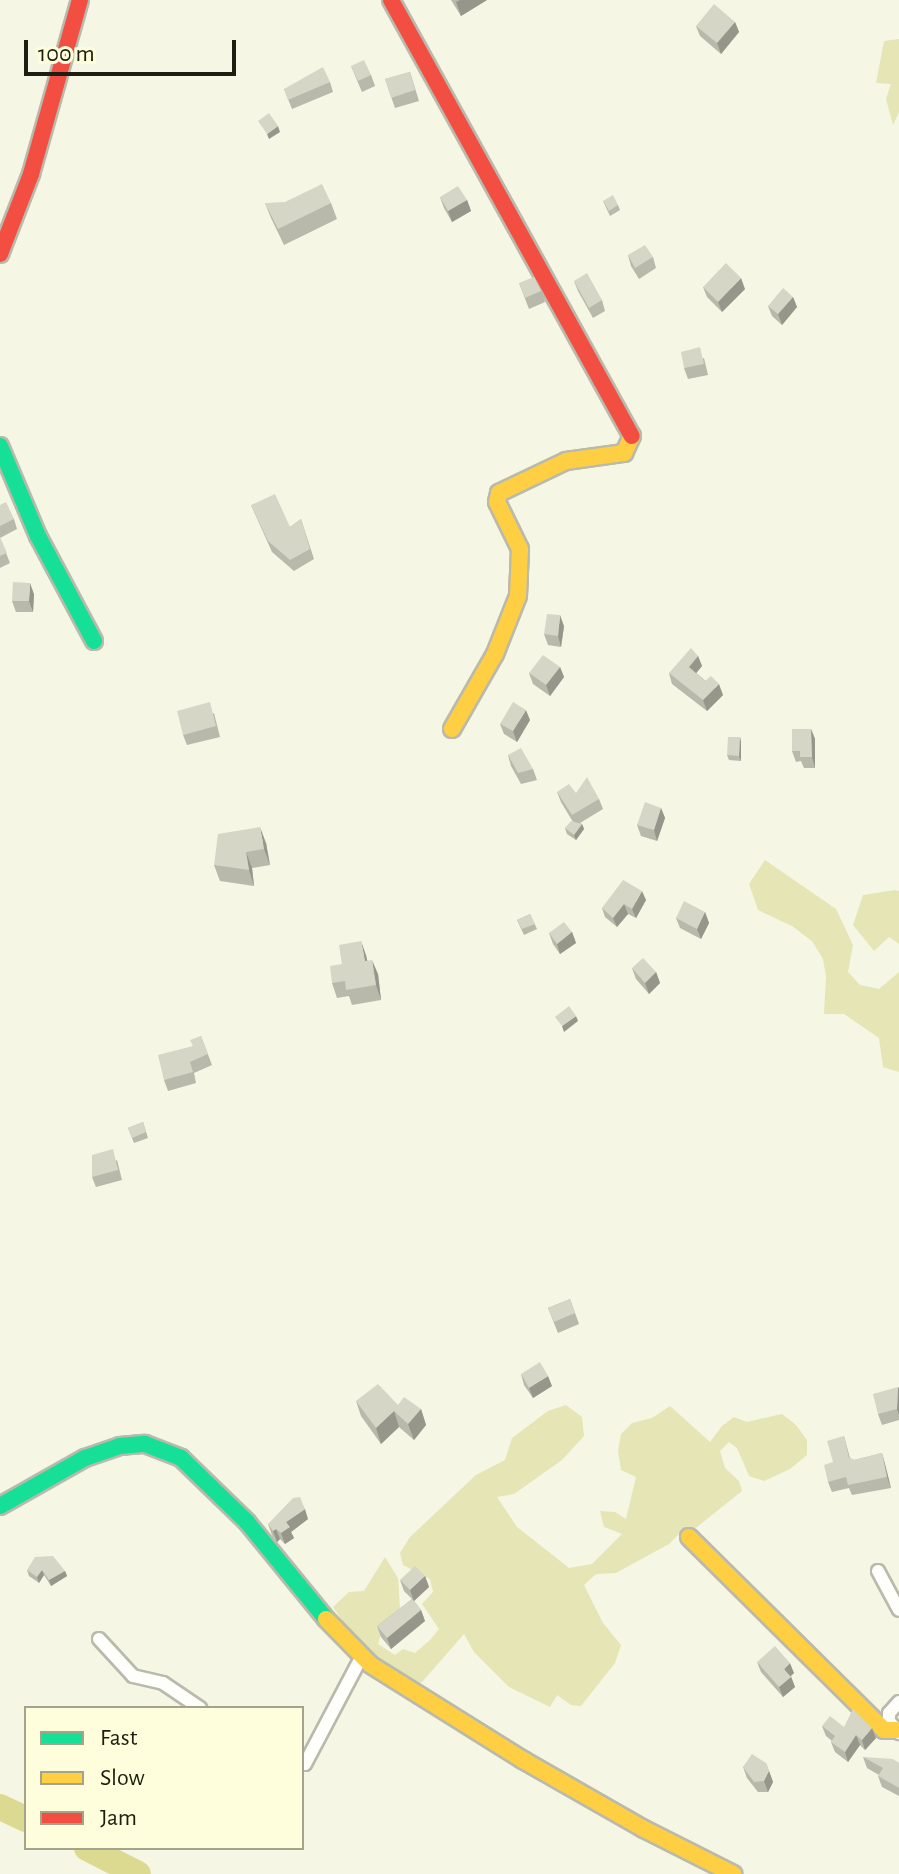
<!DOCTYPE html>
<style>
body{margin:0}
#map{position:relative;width:899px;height:1874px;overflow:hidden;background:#f6f6e4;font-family:"Alegreya Sans",sans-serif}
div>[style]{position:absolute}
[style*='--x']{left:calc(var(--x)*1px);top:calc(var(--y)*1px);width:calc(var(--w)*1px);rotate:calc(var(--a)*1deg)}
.green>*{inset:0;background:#e5e5b5}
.river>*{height:26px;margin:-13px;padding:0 13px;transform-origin:13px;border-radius:13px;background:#dbda90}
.roads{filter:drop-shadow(2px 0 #babaac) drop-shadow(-2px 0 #babaac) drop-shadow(0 2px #babaac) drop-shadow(0 -2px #babaac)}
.street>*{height:12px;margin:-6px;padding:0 6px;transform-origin:6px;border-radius:6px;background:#fefefb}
.fast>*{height:16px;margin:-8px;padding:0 8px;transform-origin:8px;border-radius:8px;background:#16e098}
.slow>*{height:16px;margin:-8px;padding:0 8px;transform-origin:8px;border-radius:8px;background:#ffcf43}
.jam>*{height:16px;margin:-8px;padding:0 8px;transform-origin:8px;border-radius:8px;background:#f24e42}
.wall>*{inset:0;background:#b8b8ab}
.shaded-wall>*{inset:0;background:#96968b}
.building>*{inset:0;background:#d6d6c7}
span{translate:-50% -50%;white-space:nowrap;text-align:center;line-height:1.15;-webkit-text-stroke:6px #fefedc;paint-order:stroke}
.legend{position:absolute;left:24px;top:1706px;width:280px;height:144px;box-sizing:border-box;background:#fefedc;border:2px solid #a4a48b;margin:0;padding:10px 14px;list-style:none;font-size:24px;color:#1d1d11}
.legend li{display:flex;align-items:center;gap:16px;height:40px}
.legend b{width:40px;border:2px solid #a4a48b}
.scale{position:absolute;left:24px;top:40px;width:212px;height:36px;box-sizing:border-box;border:4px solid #1d1d11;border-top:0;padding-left:10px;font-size:24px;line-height:28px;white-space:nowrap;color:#1d1d11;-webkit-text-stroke:6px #fefedc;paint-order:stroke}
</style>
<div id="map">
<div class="green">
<i style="clip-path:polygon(899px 39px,899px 112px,893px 125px,886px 99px,891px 84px,876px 83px,884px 41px)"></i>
<i style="clip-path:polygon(765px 860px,836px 909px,853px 945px,848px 972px,860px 985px,879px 989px,899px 972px,899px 1072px,883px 1067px,879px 1038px,844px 1014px,824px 1014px,826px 976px,823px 959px,812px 941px,792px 926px,758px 910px,749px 884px)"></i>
<i style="clip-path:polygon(895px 890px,899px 891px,899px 944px,889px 937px,874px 951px,853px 925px,863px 895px)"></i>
<i style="clip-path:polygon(566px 1405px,582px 1417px,584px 1436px,562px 1460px,514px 1494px,497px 1497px,517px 1527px,569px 1568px,592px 1564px,622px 1534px,604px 1527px,600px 1511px,615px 1512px,626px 1519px,636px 1477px,621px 1470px,618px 1451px,621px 1434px,632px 1423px,652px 1418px,670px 1406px,710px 1442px,722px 1426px,734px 1417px,747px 1422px,782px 1414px,796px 1425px,807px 1440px,807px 1455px,790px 1469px,764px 1481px,749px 1476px,737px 1448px,729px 1442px,720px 1451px,725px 1468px,739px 1481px,742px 1491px,697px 1527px,679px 1534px,669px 1544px,616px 1573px,596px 1574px,584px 1585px,603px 1623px,621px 1645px,615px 1663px,581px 1706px,571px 1705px,557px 1695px,550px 1707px,509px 1687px,474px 1652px,464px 1634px,422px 1682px,414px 1685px,353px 1638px,333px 1607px,349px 1592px,364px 1591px,385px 1557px,398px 1578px,400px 1608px,383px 1627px,378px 1644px,395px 1655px,403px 1649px,415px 1653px,430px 1640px,439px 1629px,422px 1604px,433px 1592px,430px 1579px,403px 1565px,400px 1553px,410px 1537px,476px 1475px,505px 1460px,512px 1438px,548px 1411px)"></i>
</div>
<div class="river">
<i style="--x:0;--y:1807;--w:29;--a:25"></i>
<i style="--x:87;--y:1848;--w:57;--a:27"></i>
</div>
<div class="roads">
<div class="street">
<i style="--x:878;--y:1571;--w:44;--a:61.7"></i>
<i style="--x:99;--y:1639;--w:50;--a:47.4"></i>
<i style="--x:133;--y:1676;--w:31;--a:13"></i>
<i style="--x:163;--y:1683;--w:45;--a:34"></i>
<i style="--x:899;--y:1702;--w:15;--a:132"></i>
<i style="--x:889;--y:1713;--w:8;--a:90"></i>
<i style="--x:889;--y:1721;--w:16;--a:50"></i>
<i style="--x:302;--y:1763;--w:3;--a:18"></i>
<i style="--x:305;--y:1764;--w:122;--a:-62.2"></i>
</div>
<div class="fast">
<i style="--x:0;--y:446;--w:98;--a:67.1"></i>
<i style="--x:38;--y:536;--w:119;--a:61.9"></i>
<i style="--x:0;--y:1506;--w:98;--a:-29.5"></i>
<i style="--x:85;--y:1458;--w:37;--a:-19"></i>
<i style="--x:120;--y:1446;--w:25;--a:-5"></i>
<i style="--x:145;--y:1444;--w:39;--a:21"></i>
<i style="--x:181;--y:1458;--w:92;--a:44.1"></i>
<i style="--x:247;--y:1522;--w:125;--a:50.8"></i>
</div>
<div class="slow">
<i style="--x:452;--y:729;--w:86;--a:-60.2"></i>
<i style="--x:495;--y:654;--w:62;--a:-68.4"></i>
<i style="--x:518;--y:596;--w:47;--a:-87.6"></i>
<i style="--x:520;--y:549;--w:52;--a:-116.1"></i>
<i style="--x:497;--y:502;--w:9;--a:-77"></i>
<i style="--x:499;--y:493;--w:74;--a:-25.5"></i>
<i style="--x:566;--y:461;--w:59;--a:-7.9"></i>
<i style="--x:624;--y:453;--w:19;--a:-65"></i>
<i style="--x:689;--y:1537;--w:274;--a:44.7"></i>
<i style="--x:884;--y:1730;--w:12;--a:0"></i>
<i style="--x:326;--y:1619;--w:64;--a:45.6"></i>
<i style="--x:371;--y:1665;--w:179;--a:32"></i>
<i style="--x:523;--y:1760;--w:139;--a:29.7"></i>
<i style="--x:644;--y:1829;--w:100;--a:26.8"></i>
</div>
<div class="jam">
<i style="--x:391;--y:0;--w:498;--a:61.1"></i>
<i style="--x:0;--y:254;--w:86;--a:-68.8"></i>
<i style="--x:31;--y:174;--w:181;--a:-74.3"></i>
</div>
</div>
<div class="wall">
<i style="clip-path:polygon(451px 0,487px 0,461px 16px)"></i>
<i style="clip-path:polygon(735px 22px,739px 32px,721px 54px,700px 36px,696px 26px)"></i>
<i style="clip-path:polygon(351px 66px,371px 75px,375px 86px,362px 92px)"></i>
<i style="clip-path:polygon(410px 72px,419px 101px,395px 108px,385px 79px)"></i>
<i style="clip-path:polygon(330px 82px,333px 92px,292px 109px,284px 89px)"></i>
<i style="clip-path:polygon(440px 197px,467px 200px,471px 211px,452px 222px,444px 208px)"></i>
<i style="clip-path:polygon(603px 201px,618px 205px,620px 210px,610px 216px)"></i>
<i style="clip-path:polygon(265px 203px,331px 203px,337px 219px,284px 245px,271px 218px)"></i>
<i style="clip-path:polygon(628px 255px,653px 257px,656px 268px,639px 279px,631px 266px)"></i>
<i style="clip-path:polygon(574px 281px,602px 300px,605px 311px,593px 318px,578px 291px)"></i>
<i style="clip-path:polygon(519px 283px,541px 291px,545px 302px,529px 309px)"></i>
<i style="clip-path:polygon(703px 287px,745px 289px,722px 312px,707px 297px)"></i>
<i style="clip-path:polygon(793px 297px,797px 307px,782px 325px,772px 316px,768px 306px)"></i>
<i style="clip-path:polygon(704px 358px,708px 375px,688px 379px,684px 368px)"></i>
<i style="clip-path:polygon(0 505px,14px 519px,17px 529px,0 538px,10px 563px,0 568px)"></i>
<i style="clip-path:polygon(251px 505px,290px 527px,301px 519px,314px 559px,294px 571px,272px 552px)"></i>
<i style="clip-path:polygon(34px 594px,33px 612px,16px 612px,12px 601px)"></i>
<i style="clip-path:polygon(564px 626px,561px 647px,548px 645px,544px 634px)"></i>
<i style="clip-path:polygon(698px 656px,702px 666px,696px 673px,723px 695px,707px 711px,672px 684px,669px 673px)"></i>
<i style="clip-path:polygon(560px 667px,564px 677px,550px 696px,533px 684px,529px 673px)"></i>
<i style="clip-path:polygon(214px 713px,220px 737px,187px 745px,183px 735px)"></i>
<i style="clip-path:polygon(530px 720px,517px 742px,504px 734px,500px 724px)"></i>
<i style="clip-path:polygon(811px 729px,815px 739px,815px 768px,804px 768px,801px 761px,796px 762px,792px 751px)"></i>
<i style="clip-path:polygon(740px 737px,741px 742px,741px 761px,729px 760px,727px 755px)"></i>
<i style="clip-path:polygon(508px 755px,533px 769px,537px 780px,521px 784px,511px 766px)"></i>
<i style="clip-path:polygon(557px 792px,576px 793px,599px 799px,603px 809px,580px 823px,582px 824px,584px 829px,576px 840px,567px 834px,565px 828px,573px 822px,561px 802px)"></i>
<i style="clip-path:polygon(661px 808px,665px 818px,657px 841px,641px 836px,637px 825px)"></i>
<i style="clip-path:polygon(266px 843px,270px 865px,252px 868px,254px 886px,220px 881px,214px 865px)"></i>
<i style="clip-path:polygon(646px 900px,636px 918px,628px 914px,617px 927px,605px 917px,602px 908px)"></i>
<i style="clip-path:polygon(705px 912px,709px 923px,701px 939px,680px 928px,676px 918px)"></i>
<i style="clip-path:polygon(530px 914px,537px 929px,524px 935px,517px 920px)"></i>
<i style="clip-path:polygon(572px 932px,576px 943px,560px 954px,553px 944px,549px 933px)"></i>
<i style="clip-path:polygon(366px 955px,367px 960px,378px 974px,381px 1000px,352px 1005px,349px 996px,337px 998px,332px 983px,342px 964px)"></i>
<i style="clip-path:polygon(632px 968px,656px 972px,660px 983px,649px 994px,636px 979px)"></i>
<i style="clip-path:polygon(201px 1036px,212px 1065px,194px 1073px,196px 1083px,168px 1091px,164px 1080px)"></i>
<i style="clip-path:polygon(143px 1122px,148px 1138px,134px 1143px,128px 1128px)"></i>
<i style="clip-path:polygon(117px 1160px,122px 1180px,96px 1187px,92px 1177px)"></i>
<i style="clip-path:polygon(570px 1299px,579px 1324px,558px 1333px,548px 1308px)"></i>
<i style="clip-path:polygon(521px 1374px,552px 1386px,533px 1398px,524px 1385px)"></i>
<i style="clip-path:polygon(899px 1388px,899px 1420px,882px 1425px,878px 1414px)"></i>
<i style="clip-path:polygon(356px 1401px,421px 1409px,426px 1425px,414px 1440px,399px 1427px,381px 1444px,361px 1416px)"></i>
<i style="clip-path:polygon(844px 1436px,850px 1458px,854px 1460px,882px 1453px,891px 1488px,852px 1495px,849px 1488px,832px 1492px,828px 1482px,833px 1462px)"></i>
<i style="clip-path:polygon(308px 1519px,291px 1532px,294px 1538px,285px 1544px,280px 1539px,277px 1542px,272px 1535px,268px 1524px)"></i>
<i style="clip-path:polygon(27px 1570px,65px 1571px,67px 1576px,51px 1586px,44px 1575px,39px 1583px,29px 1576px)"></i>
<i style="clip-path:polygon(425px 1576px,429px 1587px,414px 1601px,421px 1610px,425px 1621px,391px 1649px,381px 1637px,377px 1626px,412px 1599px,404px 1591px,400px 1580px)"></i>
<i style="clip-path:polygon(757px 1662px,794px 1673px,791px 1676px,795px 1687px,783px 1697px,761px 1672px)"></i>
<i style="clip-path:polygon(822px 1726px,844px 1727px,876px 1738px,865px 1750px,860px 1745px,848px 1762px,835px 1752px,831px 1742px,832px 1741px,826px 1736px)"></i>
<i style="clip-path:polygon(863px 1757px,899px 1763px,899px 1796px,882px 1787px,878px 1776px,879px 1775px,867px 1768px)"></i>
<i style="clip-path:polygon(766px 1763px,773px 1782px,768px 1792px,758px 1792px,747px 1778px,743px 1767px)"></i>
</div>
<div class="shaded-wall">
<i style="clip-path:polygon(460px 0,487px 0,461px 16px,456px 2px)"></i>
<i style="clip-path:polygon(735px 22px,739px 32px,721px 54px,717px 43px)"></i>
<i style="clip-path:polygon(278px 126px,280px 132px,269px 139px,267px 134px)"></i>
<i style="clip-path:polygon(467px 200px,471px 211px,452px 222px,448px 211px)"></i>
<i style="clip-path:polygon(741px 278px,745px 289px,722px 312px,718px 302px)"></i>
<i style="clip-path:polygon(793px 297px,797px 307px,782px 325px,778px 314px)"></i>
<i style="clip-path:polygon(30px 583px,34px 594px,33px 612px,29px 601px)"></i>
<i style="clip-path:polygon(560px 615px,564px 626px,561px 647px,558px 636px)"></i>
<i style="clip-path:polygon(698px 656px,702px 666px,693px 677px,689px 667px)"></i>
<i style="clip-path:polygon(560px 667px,564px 677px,550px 696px,546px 685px)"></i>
<i style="clip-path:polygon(719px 684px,723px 695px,707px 711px,703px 700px)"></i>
<i style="clip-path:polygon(526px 710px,530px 720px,517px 742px,513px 731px)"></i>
<i style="clip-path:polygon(811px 729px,815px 739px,815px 768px,812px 757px)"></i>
<i style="clip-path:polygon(740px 737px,741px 742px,741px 761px,739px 756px)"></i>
<i style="clip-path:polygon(661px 808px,665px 818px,657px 841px,654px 830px)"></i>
<i style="clip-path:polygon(582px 824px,584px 829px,576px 840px,574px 835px)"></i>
<i style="clip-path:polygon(260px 827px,266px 843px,270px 865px,264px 849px)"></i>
<i style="clip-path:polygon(246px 852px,252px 868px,254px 886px,249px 870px)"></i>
<i style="clip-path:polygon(642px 891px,646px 900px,636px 918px,632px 909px)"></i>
<i style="clip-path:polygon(624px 904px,628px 914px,617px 927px,613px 918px)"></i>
<i style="clip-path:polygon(705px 912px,709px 923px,701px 939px,697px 929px)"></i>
<i style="clip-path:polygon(572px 932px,576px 943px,560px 954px,557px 944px)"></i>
<i style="clip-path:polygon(361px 941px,366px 955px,370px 976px,365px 961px)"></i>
<i style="clip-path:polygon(372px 960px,378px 974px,381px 1000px,376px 985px)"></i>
<i style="clip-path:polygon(656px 972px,660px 983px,649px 994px,645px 983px)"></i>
<i style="clip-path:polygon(576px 1016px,578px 1021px,564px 1032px,562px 1026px)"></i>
<i style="clip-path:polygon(548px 1376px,552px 1386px,533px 1398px,529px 1388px)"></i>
<i style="clip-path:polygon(898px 1387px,899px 1388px,899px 1415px,897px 1409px)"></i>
<i style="clip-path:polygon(421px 1409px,426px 1425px,414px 1440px,408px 1424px)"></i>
<i style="clip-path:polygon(394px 1411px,399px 1427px,381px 1444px,376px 1428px)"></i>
<i style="clip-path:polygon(882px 1453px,885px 1464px,891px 1488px,887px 1477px)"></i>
<i style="clip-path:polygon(305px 1509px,308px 1519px,291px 1532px,294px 1538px,285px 1544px,281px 1533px,286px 1522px)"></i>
<i style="clip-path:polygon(276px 1529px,280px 1539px,277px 1542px,273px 1531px)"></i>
<i style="clip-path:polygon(42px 1570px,44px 1575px,39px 1583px,37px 1577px)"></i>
<i style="clip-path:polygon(65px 1571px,67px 1576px,51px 1586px,49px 1580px)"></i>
<i style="clip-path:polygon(425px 1576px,429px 1587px,414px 1601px,410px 1590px)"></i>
<i style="clip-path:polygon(421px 1610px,425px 1621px,391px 1649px,387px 1638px)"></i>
<i style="clip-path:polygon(790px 1663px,794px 1673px,787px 1679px,784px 1669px)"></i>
<i style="clip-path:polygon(791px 1677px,795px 1687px,783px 1697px,779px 1687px)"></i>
<i style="clip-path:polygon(872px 1728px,876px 1738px,865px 1750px,862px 1740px)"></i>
<i style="clip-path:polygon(856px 1735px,860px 1745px,848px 1762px,845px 1752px)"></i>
<i style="clip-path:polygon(769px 1771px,773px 1782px,768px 1792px,764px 1781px)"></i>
</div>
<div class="building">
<i style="clip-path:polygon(714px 4px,735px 22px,717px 43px,696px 26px)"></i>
<i style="clip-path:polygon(364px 60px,371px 75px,358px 81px,351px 66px)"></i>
<i style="clip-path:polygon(323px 67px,330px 82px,288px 100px,284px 89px)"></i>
<i style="clip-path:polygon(410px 72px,415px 90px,391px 98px,385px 79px)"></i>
<i style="clip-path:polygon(269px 113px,278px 126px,267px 134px,258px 121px)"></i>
<i style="clip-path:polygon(322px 184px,331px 203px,278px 229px,265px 203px,285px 202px)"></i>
<i style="clip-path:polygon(458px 186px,467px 200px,448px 211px,440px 197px)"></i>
<i style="clip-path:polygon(613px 195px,618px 205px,609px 211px,603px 201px)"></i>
<i style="clip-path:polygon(645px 245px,653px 257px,635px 268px,628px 255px)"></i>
<i style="clip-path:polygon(726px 263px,741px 278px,718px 302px,703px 287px)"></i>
<i style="clip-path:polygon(587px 273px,602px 300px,589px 308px,574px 281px)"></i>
<i style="clip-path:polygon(534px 277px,541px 291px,525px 298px,519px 283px)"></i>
<i style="clip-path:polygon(783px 288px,793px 297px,778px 314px,768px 306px)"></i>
<i style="clip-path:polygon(700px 347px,704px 364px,684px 368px,681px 352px)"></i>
<i style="clip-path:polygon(275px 494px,290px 527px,301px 519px,310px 549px,290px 560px,268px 541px,251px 505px)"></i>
<i style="clip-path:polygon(6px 502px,14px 519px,0 526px,0 505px)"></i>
<i style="clip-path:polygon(0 537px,7px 553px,0 556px)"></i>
<i style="clip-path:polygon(13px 582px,30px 583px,29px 601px,12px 601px)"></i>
<i style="clip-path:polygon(547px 614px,560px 615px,558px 636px,544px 634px)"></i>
<i style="clip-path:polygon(691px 648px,698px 656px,689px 667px,705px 681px,711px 676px,719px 684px,703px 700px,669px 673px)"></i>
<i style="clip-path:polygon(543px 655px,560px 667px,546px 685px,529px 673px)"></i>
<i style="clip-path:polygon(210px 702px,216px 726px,183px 735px,177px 711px)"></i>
<i style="clip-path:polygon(513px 702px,526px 710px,513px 731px,500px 724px)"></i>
<i style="clip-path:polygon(792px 729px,811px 729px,812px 757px,800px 757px,800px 751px,792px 751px)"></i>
<i style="clip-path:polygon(728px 737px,740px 737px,739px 756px,727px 755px)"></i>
<i style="clip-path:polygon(521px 748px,533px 769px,518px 773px,508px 755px)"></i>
<i style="clip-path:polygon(587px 777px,599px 799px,572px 815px,557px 792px,569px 784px,576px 793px)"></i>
<i style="clip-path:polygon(645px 802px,661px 808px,654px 830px,637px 825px)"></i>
<i style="clip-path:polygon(571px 821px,582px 824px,574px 835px,565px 828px)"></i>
<i style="clip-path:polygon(260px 827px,264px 849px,246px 852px,249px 870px,214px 865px,218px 834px)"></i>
<i style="clip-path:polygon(623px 880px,642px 891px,632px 909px,624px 904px,613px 918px,602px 908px)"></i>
<i style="clip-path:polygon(684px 901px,705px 912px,697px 929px,676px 918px)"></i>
<i style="clip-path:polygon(530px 914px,535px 924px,522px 929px,517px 920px)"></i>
<i style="clip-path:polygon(564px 922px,572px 932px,557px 944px,549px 933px)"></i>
<i style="clip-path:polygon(361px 941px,365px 961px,372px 960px,376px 985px,346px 990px,345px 981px,332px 983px,330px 966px,342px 964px,339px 945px)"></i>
<i style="clip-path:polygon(643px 958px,656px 972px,645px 983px,632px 968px)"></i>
<i style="clip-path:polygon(569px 1006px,576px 1016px,562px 1026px,555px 1017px)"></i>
<i style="clip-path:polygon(201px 1036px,208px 1054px,190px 1062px,193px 1072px,164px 1080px,158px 1055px,193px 1046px,190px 1040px)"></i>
<i style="clip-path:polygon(143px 1122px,146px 1132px,132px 1138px,128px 1128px)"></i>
<i style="clip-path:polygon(113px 1149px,118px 1170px,92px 1177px,92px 1155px)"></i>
<i style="clip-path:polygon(570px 1299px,575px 1313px,554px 1322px,548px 1308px)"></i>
<i style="clip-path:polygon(540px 1362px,548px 1376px,529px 1388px,521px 1374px)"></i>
<i style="clip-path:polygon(378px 1384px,398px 1405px,404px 1397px,421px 1409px,408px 1424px,394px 1411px,376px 1428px,356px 1401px)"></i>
<i style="clip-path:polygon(898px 1387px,897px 1409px,878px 1414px,873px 1394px)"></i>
<i style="clip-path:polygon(844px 1436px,849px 1458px,854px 1460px,882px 1453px,887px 1477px,848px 1485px,846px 1477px,828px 1482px,824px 1465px,833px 1462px,827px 1441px)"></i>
<i style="clip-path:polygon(300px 1497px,305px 1509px,286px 1522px,290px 1527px,281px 1533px,276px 1529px,273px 1531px,268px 1524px,293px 1498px)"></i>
<i style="clip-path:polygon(53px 1556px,65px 1571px,49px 1580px,42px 1570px,37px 1577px,27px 1570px,35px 1557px)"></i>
<i style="clip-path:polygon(415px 1566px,425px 1576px,410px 1590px,400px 1580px)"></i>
<i style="clip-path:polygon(412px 1599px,421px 1610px,387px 1638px,377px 1626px)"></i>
<i style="clip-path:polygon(775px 1646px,790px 1663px,784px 1669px,791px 1677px,779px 1687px,757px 1662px)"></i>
<i style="clip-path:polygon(853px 1709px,872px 1728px,862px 1740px,856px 1735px,845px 1752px,831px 1742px,835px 1736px,822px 1726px,830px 1716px,844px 1727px)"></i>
<i style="clip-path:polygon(752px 1754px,766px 1763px,769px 1771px,764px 1781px,754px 1782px,743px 1767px)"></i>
<i style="clip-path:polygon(863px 1757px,893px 1759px,899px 1763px,899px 1788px,878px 1776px,883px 1768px)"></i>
</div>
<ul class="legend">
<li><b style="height:10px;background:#16e098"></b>Fast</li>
<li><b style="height:10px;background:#ffcf43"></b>Slow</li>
<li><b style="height:10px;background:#f24e42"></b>Jam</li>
</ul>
<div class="scale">100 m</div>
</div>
